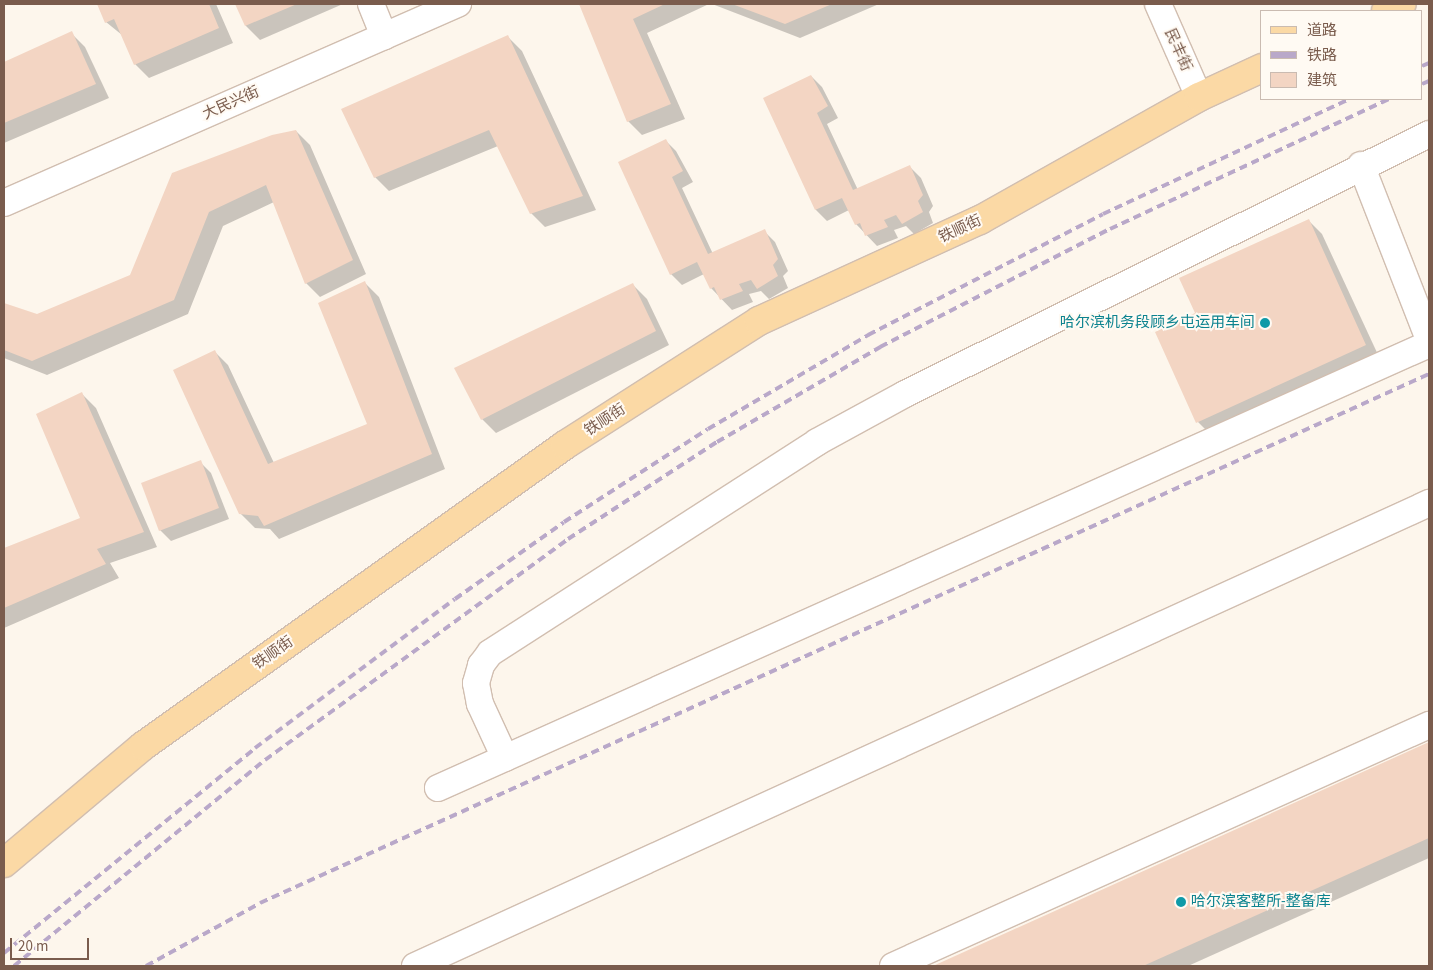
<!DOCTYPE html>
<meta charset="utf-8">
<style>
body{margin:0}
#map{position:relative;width:1433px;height:970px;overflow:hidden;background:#fdf6ec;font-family:"Source Sans 3","Noto Sans SC",sans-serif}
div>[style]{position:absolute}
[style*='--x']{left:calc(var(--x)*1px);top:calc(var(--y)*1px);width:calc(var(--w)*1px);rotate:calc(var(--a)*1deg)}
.shadow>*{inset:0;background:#0003}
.building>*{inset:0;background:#f3d5c3}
.roads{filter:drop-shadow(1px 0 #d1beb0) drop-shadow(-1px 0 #d1beb0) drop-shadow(0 1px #d1beb0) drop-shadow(0 -1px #d1beb0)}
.minor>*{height:26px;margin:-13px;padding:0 13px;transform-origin:13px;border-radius:13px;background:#fff}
.major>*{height:28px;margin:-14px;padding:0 14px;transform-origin:14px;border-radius:14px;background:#fbd9a5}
.rail>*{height:4px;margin-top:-2px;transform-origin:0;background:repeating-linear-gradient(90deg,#b9a8c9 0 8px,transparent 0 13px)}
.dots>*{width:14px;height:14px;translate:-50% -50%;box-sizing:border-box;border:2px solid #fffaf3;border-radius:50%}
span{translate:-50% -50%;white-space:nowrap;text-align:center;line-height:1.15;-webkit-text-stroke:4px #fffaf3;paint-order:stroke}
.street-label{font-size:15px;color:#7a5c4d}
.culture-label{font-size:15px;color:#0d838f}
.right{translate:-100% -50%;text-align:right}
.left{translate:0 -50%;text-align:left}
.frame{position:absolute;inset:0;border:5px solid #7a5c4d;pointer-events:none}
.legend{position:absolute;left:1260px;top:10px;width:162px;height:90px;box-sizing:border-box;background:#fffaf3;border:1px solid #cabbb1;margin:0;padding:6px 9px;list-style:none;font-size:15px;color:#7a5c4d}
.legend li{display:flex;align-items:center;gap:10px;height:25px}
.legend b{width:25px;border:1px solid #cabbb1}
.scale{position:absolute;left:10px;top:938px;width:79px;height:22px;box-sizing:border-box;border:2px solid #7a5c4d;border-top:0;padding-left:6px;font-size:15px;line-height:18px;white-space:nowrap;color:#7a5c4d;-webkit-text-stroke:4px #fffaf3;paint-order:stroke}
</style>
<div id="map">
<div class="shadow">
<i style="clip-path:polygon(98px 4px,216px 4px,233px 43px,149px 78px,135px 64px,122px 35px,106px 22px)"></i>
<i style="clip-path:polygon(236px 4px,343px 4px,260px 40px,246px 26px)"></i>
<i style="clip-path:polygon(581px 4px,709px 4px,647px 33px,685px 119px,642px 135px,628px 121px)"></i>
<i style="clip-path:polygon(712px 4px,879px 4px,800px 38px)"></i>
<i style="clip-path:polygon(71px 33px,85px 47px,109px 98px,4px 143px,4px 64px)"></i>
<i style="clip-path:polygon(508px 37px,522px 51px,596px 210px,545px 227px,531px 213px,498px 146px,389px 191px,375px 177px)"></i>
<i style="clip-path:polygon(811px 76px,822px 87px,838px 118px,827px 124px,858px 190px,910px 167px,921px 178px,933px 206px,929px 212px,933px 223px,914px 234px,906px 226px,894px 230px,898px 238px,877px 246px,856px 224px,849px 210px,827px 221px,816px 210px,765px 99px)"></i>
<i style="clip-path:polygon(296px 131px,310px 145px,366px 274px,320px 297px,306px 283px,274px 202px,223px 226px,188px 314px,47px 375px,4px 358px,4px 305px,37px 316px,131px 276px)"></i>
<i style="clip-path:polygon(665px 140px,676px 151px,693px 182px,682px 188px,713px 254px,764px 231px,775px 242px,788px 271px,783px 276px,788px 288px,769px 299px,761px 291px,749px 294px,753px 302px,732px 310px,711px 288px,704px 274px,682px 285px,671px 274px)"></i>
<i style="clip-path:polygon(1308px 220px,1322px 234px,1380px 359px,1212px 436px,1198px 422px,1196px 314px)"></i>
<i style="clip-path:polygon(364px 282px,379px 297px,445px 469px,279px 539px,270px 529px,255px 528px,240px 513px,214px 351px,228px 365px,274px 463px,369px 425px)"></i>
<i style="clip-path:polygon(633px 285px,647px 299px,669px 345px,496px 433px,482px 419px)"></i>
<i style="clip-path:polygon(82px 394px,96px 408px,157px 547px,110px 563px,119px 578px,4px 628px,4px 549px,82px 519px)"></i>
<i style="clip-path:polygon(200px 462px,211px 473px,229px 519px,171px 541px,160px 530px)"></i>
<i style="clip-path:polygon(1429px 744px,1429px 858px,1188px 966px,936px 966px)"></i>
</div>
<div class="building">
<i style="clip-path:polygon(97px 4px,209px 4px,219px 28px,134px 65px,114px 19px,105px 23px)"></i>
<i style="clip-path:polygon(235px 4px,297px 4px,245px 26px)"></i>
<i style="clip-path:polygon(579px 4px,665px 4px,633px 19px,671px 104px,627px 122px)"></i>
<i style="clip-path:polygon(732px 4px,832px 4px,785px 24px)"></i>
<i style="clip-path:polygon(72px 31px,96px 84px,4px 123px,4px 62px)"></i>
<i style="clip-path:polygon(508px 35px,583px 196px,530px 214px,489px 130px,374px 178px,341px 109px)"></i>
<i style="clip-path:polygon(811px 75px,828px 106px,817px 113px,853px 190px,910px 165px,923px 195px,918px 201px,923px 212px,902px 224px,896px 215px,884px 220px,888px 227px,865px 236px,860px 223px,855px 225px,842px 198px,815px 210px,763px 98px)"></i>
<i style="clip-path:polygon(296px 130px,353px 260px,305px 284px,266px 185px,209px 212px,174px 300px,32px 361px,4px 350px,4px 303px,37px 314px,130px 275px,172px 173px,272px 135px)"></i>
<i style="clip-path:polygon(666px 139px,683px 171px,672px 177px,708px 254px,765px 229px,778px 259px,773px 265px,778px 276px,757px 289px,751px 280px,739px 284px,743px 291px,720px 300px,714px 287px,710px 289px,697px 262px,670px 275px,618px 162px)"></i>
<i style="clip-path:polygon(1309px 219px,1366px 345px,1196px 423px,1155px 332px,1195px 313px,1179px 278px)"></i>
<i style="clip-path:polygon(365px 281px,432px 454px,264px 526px,258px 516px,239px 514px,173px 370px,215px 350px,268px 464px,367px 424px,318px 303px)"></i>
<i style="clip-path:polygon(633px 283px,656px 331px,481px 420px,454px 368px)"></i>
<i style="clip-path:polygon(82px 392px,144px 532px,97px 549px,106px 564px,4px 608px,4px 548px,80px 518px,36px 414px)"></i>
<i style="clip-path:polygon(201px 460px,219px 508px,159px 531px,141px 483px)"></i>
<i style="clip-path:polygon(1429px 742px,1429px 838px,1143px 966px,933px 966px)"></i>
</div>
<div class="roads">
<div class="minor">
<i style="--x:371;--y:4;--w:35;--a:68"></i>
<i style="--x:1158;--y:4;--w:102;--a:66.2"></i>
<i style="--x:1361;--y:165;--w:187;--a:68.7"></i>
<i style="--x:4;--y:203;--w:496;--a:-23.7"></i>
<i style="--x:505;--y:758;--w:60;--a:-114.8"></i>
<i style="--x:480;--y:704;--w:21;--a:-101"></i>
<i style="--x:476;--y:683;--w:19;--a:-74"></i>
<i style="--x:481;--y:665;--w:15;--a:-53"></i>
<i style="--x:490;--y:653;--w:389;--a:-32.8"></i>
<i style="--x:817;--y:442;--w:100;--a:-28.6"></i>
<i style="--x:905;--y:394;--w:585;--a:-26.39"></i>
<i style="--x:438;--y:788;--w:1086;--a:-24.13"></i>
<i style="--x:415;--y:966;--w:1115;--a:-24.54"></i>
<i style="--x:893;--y:966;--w:588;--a:-24.21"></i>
</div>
<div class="major">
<i style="--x:1386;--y:11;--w:17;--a:-24"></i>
<i style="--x:4;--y:863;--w:182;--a:-40.1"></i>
<i style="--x:143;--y:746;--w:518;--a:-35.5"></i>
<i style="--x:565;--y:445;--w:230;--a:-32.6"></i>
<i style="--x:759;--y:321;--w:243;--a:-24.6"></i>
<i style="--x:980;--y:220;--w:251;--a:-29.3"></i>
<i style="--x:1199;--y:97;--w:69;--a:-24.7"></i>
</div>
</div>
<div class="rail">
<i style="--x:1422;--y:66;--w:8;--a:-23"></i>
<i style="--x:1422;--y:84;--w:8;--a:-23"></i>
<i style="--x:4;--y:953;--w:324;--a:-39.2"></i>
<i style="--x:255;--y:748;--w:249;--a:-36.7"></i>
<i style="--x:455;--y:599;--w:133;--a:-35.2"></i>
<i style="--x:564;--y:522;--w:171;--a:-32.9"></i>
<i style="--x:708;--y:429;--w:186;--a:-30.4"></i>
<i style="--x:868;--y:335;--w:264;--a:-27.2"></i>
<i style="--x:1103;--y:214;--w:272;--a:-25"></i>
<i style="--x:14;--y:966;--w:325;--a:-39.4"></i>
<i style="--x:265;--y:760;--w:375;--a:-36.1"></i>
<i style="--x:568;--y:539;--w:178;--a:-33.1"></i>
<i style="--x:717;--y:442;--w:189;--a:-30.2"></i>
<i style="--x:880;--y:347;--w:259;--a:-27.2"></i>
<i style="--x:1110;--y:229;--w:308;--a:-25"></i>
<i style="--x:146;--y:966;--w:130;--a:-28.9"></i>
<i style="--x:260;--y:903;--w:1283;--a:-24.35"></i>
</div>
<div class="dots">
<i style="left:1265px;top:323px;background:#0f9aa8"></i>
<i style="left:1181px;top:902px;background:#0f9aa8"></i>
</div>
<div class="street-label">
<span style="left:1178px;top:50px;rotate:66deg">民丰街</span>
<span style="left:231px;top:103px;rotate:-24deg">大民兴街</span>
<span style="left:960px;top:229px;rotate:-25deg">铁顺街</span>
<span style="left:605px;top:420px;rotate:-33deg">铁顺街</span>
<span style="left:273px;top:653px;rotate:-35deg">铁顺街</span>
</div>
<div class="culture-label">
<span class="right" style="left:1255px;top:323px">哈尔滨机务段顾乡屯运用车间</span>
<span class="left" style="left:1191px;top:902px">哈尔滨客整所-整备库</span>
</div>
<div class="frame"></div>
<ul class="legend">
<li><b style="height:6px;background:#fbd9a5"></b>道路</li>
<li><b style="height:6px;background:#b9a8c9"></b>铁路</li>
<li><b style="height:14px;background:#f3d5c3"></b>建筑</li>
</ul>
<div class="scale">20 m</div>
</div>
